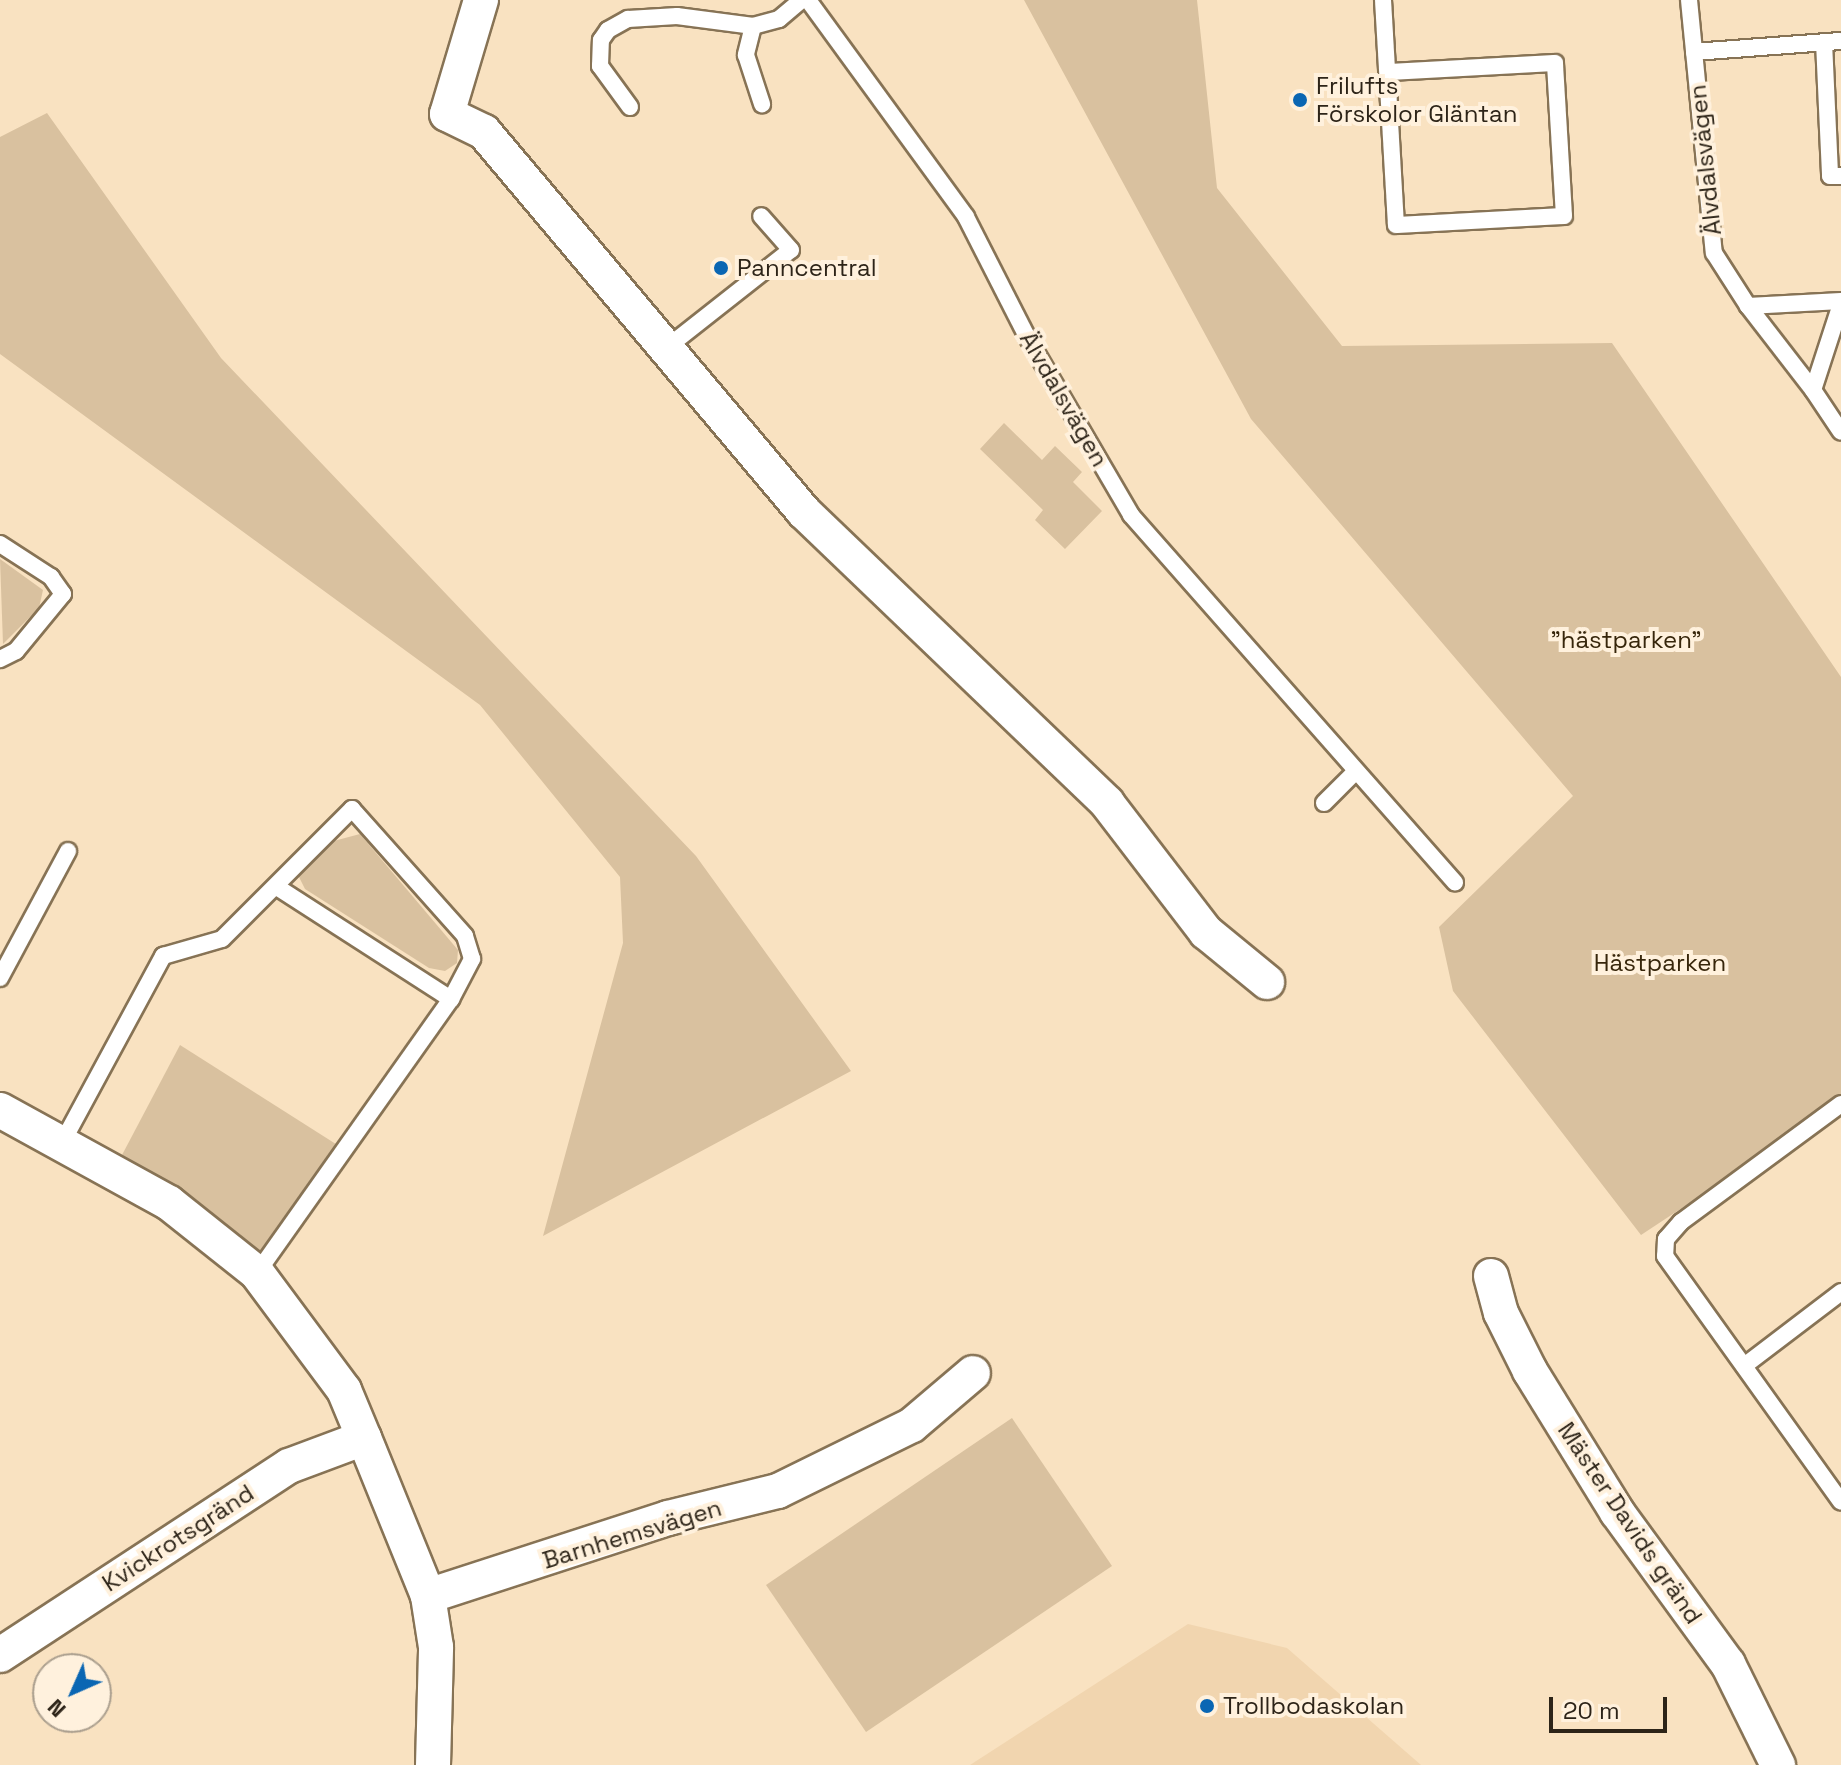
<!DOCTYPE html>
<meta charset="utf-8">
<style>
body{margin:0}
#map{position:relative;width:1841px;height:1765px;overflow:hidden;background:#f9e2c1;font-family:"Space Grotesk",sans-serif}
div>[style]{position:absolute}
[style*='--x']{left:calc(var(--x)*1px);top:calc(var(--y)*1px);width:calc(var(--w)*1px);rotate:calc(var(--a)*1deg)}
.built>*{inset:0;background:#f1d5af}
.green>*{inset:0;background:#d9c19f}
.roads{filter:drop-shadow(2px 0 #877355) drop-shadow(-2px 0 #877355) drop-shadow(0 2px #877355) drop-shadow(0 -2px #877355)}
.service>*{height:16px;margin:-8px;padding:0 8px;transform-origin:8px;border-radius:8px;background:#fff}
.minor>*{height:34px;margin:-17px;padding:0 17px;transform-origin:17px;border-radius:17px;background:#fff}
.dots>*{width:22px;height:22px;translate:-50% -50%;box-sizing:border-box;border:4px solid #fff1dd;border-radius:50%}
span{translate:-50% -50%;white-space:nowrap;text-align:center;line-height:1.15;-webkit-text-stroke:8px #fff1dd;paint-order:stroke}
.poi-label{font-size:24px;color:#2d2418}
.left{translate:0 -50%;text-align:left}
.street-label{font-size:24px;color:#2d2418}
.park-label{font-size:24px;color:#37260b}
.north{position:absolute;left:32px;top:1653px;width:80px;height:80px;box-sizing:border-box;background:#fff1dd;border:2px solid #ab9f8e;border-radius:50%;rotate:225deg;font-size:22px;font-weight:700;line-height:32px;text-align:center;color:#2d2418}
.north::after{content:'';display:block;margin:auto;width:28px;height:36px;background:#0a66b3;clip-path:polygon(50% 0,100% 100%,50% 72%,0 100%)}
.scale{position:absolute;left:1549px;top:1697px;width:118px;height:36px;box-sizing:border-box;border:4px solid #2d2418;border-top:0;padding-left:10px;font-size:24px;line-height:28px;white-space:nowrap;color:#2d2418;-webkit-text-stroke:6px #fff1dd;paint-order:stroke}
</style>
<div id="map">
<div class="built">
<i style="clip-path:polygon(1188px 1624px,1287px 1648px,1421px 1765px,970px 1765px)"></i>
</div>
<div class="green">
<i style="clip-path:polygon(1024px 0,1197px 0,1217px 188px,1342px 346px,1612px 343px,1841px 677px,1841px 1103px,1641px 1235px,1453px 991px,1439px 927px,1573px 796px,1251px 419px)"></i>
<i style="clip-path:polygon(47px 113px,221px 358px,696px 856px,851px 1071px,543px 1236px,623px 943px,620px 877px,480px 705px,0 354px,0 137px)"></i>
<i style="clip-path:polygon(1004px 423px,1042px 460px,1055px 446px,1082px 472px,1073px 482px,1102px 511px,1065px 549px,1035px 520px,1043px 510px,980px 449px)"></i>
<i style="clip-path:polygon(0 559px,43px 590px,39px 608px,3px 644px)"></i>
<i style="clip-path:polygon(360px 834px,458px 950px,457px 963px,445px 971px,429px 968px,305px 889px,298px 875px,330px 842px)"></i>
<i style="clip-path:polygon(180px 1045px,339px 1146px,264px 1255px,122px 1155px)"></i>
<i style="clip-path:polygon(1012px 1418px,1112px 1566px,866px 1732px,766px 1585px)"></i>
</div>
<div class="roads">
<div class="service">
<i style="--x:808;--y:0;--w:268;--a:53.9"></i>
<i style="--x:966;--y:217;--w:132;--a:63"></i>
<i style="--x:1026;--y:335;--w:208;--a:59.7"></i>
<i style="--x:1131;--y:515;--w:490;--a:48.6"></i>
<i style="--x:1383;--y:0;--w:225;--a:86.7"></i>
<i style="--x:1396;--y:225;--w:168;--a:-3.1"></i>
<i style="--x:1564;--y:216;--w:153;--a:-93.4"></i>
<i style="--x:1555;--y:63;--w:167;--a:176.9"></i>
<i style="--x:1689;--y:0;--w:254;--a:84.4"></i>
<i style="--x:1714;--y:253;--w:63;--a:57.3"></i>
<i style="--x:1748;--y:306;--w:93;--a:-3.1"></i>
<i style="--x:753;--y:26;--w:30;--a:104"></i>
<i style="--x:746;--y:55;--w:52;--a:71.9"></i>
<i style="--x:1824;--y:42;--w:134;--a:87.4"></i>
<i style="--x:1830;--y:176;--w:11;--a:0"></i>
<i style="--x:1694;--y:52;--w:147;--a:-4.3"></i>
<i style="--x:630;--y:107;--w:51;--a:-126.2"></i>
<i style="--x:600;--y:66;--w:26;--a:-88"></i>
<i style="--x:601;--y:40;--w:12;--a:-55"></i>
<i style="--x:608;--y:30;--w:23;--a:-29"></i>
<i style="--x:628;--y:19;--w:49;--a:-3.5"></i>
<i style="--x:677;--y:16;--w:77;--a:7.5"></i>
<i style="--x:753;--y:26;--w:27;--a:-15"></i>
<i style="--x:779;--y:19;--w:30;--a:-40"></i>
<i style="--x:1841;--y:304;--w:90;--a:108"></i>
<i style="--x:1813;--y:390;--w:50;--a:56.3"></i>
<i style="--x:1748;--y:306;--w:106;--a:52.3"></i>
<i style="--x:665;--y:349;--w:160;--a:-38.2"></i>
<i style="--x:791;--y:250;--w:45;--a:-131.4"></i>
<i style="--x:0;--y:544;--w:61;--a:32.9"></i>
<i style="--x:51;--y:577;--w:21;--a:55"></i>
<i style="--x:63;--y:594;--w:74;--a:129.5"></i>
<i style="--x:16;--y:651;--w:18;--a:153"></i>
<i style="--x:1324;--y:803;--w:42;--a:-45"></i>
<i style="--x:277;--y:887;--w:207;--a:32.8"></i>
<i style="--x:0;--y:978;--w:144;--a:-61.8"></i>
<i style="--x:1841;--y:1104;--w:199;--a:143.6"></i>
<i style="--x:1681;--y:1222;--w:23;--a:131"></i>
<i style="--x:1666;--y:1239;--w:17;--a:93"></i>
<i style="--x:1665;--y:1256;--w:302;--a:54.4"></i>
<i style="--x:62;--y:1143;--w:213;--a:-61.6"></i>
<i style="--x:163;--y:956;--w:61;--a:-16.1"></i>
<i style="--x:222;--y:939;--w:184;--a:-45"></i>
<i style="--x:352;--y:809;--w:170;--a:48.3"></i>
<i style="--x:465;--y:936;--w:24;--a:73"></i>
<i style="--x:472;--y:959;--w:45;--a:117.7"></i>
<i style="--x:451;--y:999;--w:336;--a:125.3"></i>
<i style="--x:1744;--y:1366;--w:122;--a:-37.3"></i>
</div>
<div class="minor">
<i style="--x:481;--y:0;--w:119;--a:106.6"></i>
<i style="--x:447;--y:114;--w:41;--a:25.9"></i>
<i style="--x:484;--y:132;--w:497;--a:49.9"></i>
<i style="--x:804;--y:512;--w:420;--a:43.8"></i>
<i style="--x:1107;--y:803;--w:163;--a:52.5"></i>
<i style="--x:1206;--y:932;--w:79;--a:39.3"></i>
<i style="--x:0;--y:1110;--w:193;--a:28.8"></i>
<i style="--x:169;--y:1203;--w:112;--a:38.5"></i>
<i style="--x:257;--y:1273;--w:146;--a:53.4"></i>
<i style="--x:344;--y:1390;--w:52;--a:67.4"></i>
<i style="--x:1491;--y:1276;--w:38;--a:75"></i>
<i style="--x:1501;--y:1313;--w:65;--a:63.4"></i>
<i style="--x:1530;--y:1371;--w:166;--a:58.3"></i>
<i style="--x:1617;--y:1512;--w:188;--a:53.9"></i>
<i style="--x:1728;--y:1664;--w:113;--a:63.7"></i>
<i style="--x:0;--y:1655;--w:345;--a:-33.2"></i>
<i style="--x:289;--y:1466;--w:80;--a:-20.5"></i>
<i style="--x:364;--y:1438;--w:170;--a:67.9"></i>
<i style="--x:433;--y:1765;--w:118;--a:-88.5"></i>
<i style="--x:436;--y:1647;--w:52;--a:-98.9"></i>
<i style="--x:428;--y:1596;--w:252;--a:-18"></i>
<i style="--x:668;--y:1518;--w:113;--a:-13.8"></i>
<i style="--x:778;--y:1491;--w:149;--a:-26.2"></i>
<i style="--x:912;--y:1425;--w:80;--a:-40.4"></i>
</div>
</div>
<div class="dots">
<i style="left:1300px;top:100px;background:#0a66b3"></i>
<i style="left:721px;top:268px;background:#0a66b3"></i>
<i style="left:1207px;top:1706px;background:#0a66b3"></i>
</div>
<div class="poi-label">
<span class="left" style="left:1316px;top:100px">Frilufts<br>Förskolor Gläntan</span>
<span class="left" style="left:737px;top:268px">Panncentral</span>
<span class="left" style="left:1223px;top:1706px">Trollbodaskolan</span>
</div>
<div class="street-label">
<span style="left:1705px;top:160px;rotate:-96deg">Älvdalsvägen</span>
<span style="left:1064px;top:399px;rotate:60deg">Älvdalsvägen</span>
<span style="left:1630px;top:1523px;rotate:56deg">Mäster Davids gränd</span>
<span style="left:632px;top:1534px;rotate:-17deg">Barnhemsvägen</span>
<span style="left:178px;top:1538px;rotate:-33deg">Kvickrotsgränd</span>
</div>
<div class="park-label">
<span style="left:1626px;top:640px">"hästparken"</span>
<span style="left:1660px;top:963px">Hästparken</span>
</div>
<div class="north">N</div>
<div class="scale">20 m</div>
</div>
